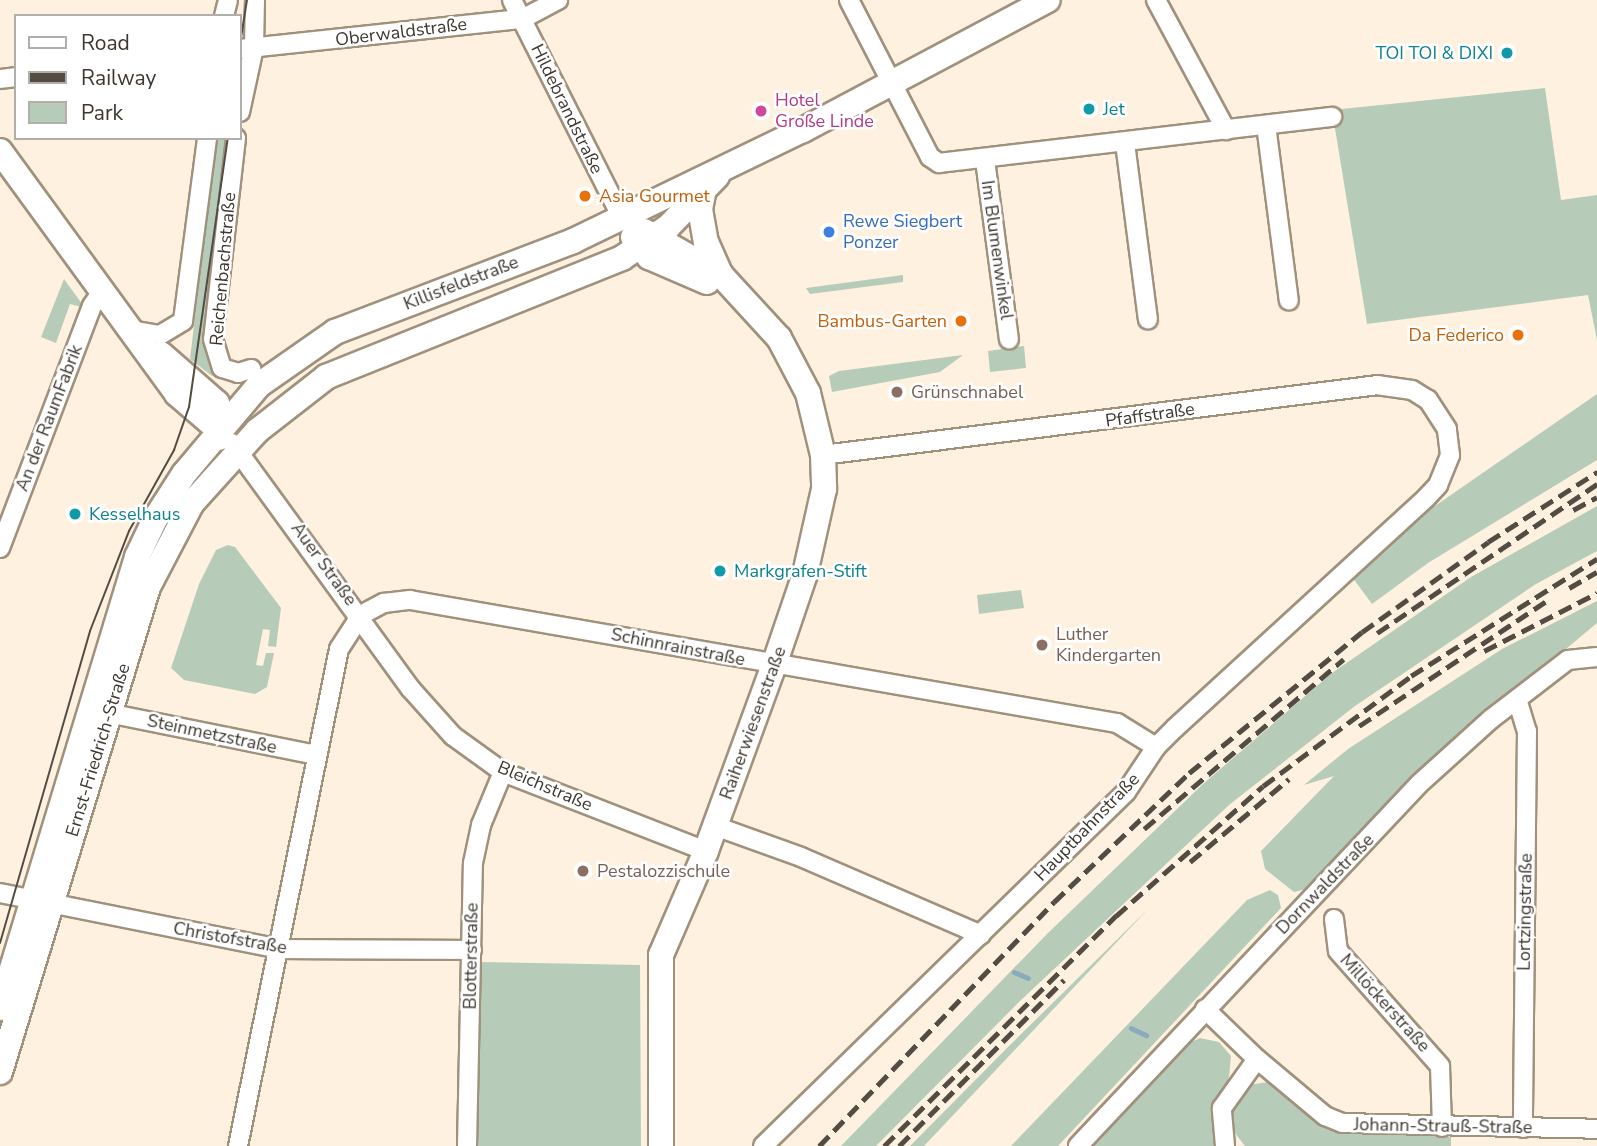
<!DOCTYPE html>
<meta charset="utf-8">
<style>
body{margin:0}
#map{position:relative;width:1597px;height:1146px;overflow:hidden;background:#fff1e0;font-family:"Nunito Sans",sans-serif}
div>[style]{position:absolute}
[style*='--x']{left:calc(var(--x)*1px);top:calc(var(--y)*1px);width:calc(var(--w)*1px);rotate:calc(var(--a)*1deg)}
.green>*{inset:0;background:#b6ccb9}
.stream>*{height:4.5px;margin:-2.25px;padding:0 2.25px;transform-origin:2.25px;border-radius:2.25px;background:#8babbd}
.roads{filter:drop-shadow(2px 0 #a0917d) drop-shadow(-2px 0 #a0917d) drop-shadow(0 2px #a0917d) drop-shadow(0 -2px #a0917d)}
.street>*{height:18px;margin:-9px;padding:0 9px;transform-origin:9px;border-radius:9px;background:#fff}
.secondary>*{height:24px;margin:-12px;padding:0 12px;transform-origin:12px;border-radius:12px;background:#fff}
.tram>*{height:2px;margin:-1px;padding:0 1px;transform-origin:1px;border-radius:1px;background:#534c43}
.rail>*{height:4.5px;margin-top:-2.25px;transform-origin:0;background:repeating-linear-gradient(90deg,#534c43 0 14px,transparent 0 21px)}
.dots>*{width:19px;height:19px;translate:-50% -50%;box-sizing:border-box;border:4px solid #fff;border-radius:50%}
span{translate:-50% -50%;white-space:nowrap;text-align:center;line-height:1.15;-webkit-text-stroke:5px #fff;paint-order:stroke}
.street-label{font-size:18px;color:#3d372f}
.culture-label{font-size:18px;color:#0d838f}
.right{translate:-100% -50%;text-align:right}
.left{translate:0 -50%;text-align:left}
.hotel-label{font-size:18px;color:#b23c85}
.food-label{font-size:18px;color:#c56008}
.shop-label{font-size:18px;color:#366cbe}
.education-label{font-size:18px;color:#785e54}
.legend{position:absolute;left:14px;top:14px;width:228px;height:126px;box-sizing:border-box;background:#fff;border:2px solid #b1afac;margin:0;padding:9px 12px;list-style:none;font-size:21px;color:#3d372f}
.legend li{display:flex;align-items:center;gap:14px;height:35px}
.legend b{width:35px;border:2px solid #b1afac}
</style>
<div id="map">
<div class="green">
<i style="clip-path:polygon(1545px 88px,1561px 200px,1597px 195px,1597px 340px,1588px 295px,1367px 324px,1332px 110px)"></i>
<i style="clip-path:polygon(216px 138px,232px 138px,207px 349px,216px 372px,212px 376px,190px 359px)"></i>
<i style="clip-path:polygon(903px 275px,903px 282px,810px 294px,806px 288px)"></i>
<i style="clip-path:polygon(64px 279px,85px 308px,70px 304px,56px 343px,41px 337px)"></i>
<i style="clip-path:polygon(1024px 346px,1026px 368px,990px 372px,988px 351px)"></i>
<i style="clip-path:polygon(963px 355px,940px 372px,832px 392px,829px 376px,839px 371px)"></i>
<i style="clip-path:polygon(1597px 394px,1597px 460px,1428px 563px,1372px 604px,1349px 573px,1432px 508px)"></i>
<i style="clip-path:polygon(1597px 506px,1597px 551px,1536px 584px,1355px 706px,1229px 805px,1020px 1001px,876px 1146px,841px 1146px,1048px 933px,1203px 784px,1332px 673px,1471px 577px)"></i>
<i style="clip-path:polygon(228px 545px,235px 547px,281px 608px,276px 647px,268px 646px,270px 630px,263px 629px,256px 665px,263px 666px,266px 653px,274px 653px,267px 687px,255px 694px,184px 680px,171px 668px,199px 584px,216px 550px)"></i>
<i style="clip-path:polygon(1021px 590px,1024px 608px,979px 614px,977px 595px)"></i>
<i style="clip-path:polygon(1597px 601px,1597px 623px,1413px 777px,1310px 888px,1294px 892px,1265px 869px,1261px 851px,1334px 776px,1304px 785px,1348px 749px,1502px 649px)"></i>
<i style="clip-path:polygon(1270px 890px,1278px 895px,1281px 908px,1058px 1146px,1011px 1146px,1247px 900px)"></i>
<i style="clip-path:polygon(1148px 909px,924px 1146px,910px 1146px,1008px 1047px)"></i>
<i style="clip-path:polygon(477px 962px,640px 965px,641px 1146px,472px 1146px)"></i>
<i style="clip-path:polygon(1200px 1038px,1219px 1042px,1231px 1056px,1229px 1077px,1214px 1117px,1219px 1146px,1092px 1146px,1185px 1045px)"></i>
<i style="clip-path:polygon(1268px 1082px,1333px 1131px,1451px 1137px,1451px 1146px,1245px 1146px,1231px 1128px,1231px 1106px,1248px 1085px)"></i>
</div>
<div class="stream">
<i style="--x:1014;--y:972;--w:15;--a:23"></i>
<i style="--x:1131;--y:1028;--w:17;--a:25"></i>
</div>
<div class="roads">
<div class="street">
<i style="--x:512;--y:0;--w:244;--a:63.2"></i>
<i style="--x:849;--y:0;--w:177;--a:62.7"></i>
<i style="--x:930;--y:157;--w:11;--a:34"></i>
<i style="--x:939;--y:163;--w:396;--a:-6.7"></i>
<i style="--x:1156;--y:0;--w:148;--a:61.7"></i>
<i style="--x:224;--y:16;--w:16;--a:-76"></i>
<i style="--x:240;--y:49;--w:284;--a:-6.1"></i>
<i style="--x:522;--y:19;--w:41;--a:-27.8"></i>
<i style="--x:0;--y:79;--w:16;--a:-7"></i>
<i style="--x:240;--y:112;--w:66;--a:-77.8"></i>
<i style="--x:254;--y:47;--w:47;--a:-88.8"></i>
<i style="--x:1266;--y:125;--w:177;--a:82.6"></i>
<i style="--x:236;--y:138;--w:202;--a:96.5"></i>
<i style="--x:213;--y:339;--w:30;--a:73"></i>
<i style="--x:222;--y:368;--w:17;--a:17"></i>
<i style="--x:238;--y:373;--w:14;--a:-17"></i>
<i style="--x:1125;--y:143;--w:178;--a:82.6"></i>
<i style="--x:985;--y:160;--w:181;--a:82.4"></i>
<i style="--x:131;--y:330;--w:29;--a:10"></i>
<i style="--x:160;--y:335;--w:27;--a:-31"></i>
<i style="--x:183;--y:321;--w:185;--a:-82.5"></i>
<i style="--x:232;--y:443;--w:303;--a:54"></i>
<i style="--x:410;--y:688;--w:64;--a:48.1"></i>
<i style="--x:453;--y:736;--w:62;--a:35.8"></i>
<i style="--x:503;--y:772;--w:218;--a:21.3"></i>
<i style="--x:0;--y:548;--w:259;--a:-69.2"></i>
<i style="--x:92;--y:306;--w:18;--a:-56"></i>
<i style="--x:1517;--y:699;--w:34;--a:73"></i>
<i style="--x:1527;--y:731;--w:397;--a:90.6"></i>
<i style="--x:108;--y:713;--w:213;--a:11.4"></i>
<i style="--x:715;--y:826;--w:91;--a:19.8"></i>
<i style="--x:801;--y:857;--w:196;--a:23.4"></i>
<i style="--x:0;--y:893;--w:286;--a:11.3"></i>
<i style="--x:280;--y:949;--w:192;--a:0.3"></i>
<i style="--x:1334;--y:919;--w:32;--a:83"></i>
<i style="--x:1338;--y:951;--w:154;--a:48.4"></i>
<i style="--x:1440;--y:1066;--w:61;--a:88.1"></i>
<i style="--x:1205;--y:1009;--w:72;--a:43.9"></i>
<i style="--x:1257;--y:1059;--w:89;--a:40"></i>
<i style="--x:1325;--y:1116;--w:18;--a:22"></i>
<i style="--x:1342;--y:1123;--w:255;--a:1.3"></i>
<i style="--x:238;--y:1146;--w:507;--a:-78.51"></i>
<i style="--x:339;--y:649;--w:40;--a:-57.1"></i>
<i style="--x:361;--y:615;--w:26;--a:-28"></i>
<i style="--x:384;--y:603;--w:26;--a:-7"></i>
<i style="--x:410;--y:600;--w:718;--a:9.87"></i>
<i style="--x:1117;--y:723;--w:46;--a:31.6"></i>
<i style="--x:467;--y:1146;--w:283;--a:-88.8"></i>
<i style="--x:473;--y:863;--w:39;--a:-78"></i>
<i style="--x:481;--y:825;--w:57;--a:-67.5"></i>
<i style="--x:763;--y:1146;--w:507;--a:-44.28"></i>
<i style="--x:1126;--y:792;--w:54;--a:-56.3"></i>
<i style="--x:1156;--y:747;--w:27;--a:-45"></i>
<i style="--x:1175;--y:728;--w:340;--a:-42.5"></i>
<i style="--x:1426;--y:498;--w:18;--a:-47"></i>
<i style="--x:1438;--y:485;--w:32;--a:-68"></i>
<i style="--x:1450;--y:455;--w:26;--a:-97"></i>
<i style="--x:1447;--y:429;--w:35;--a:-123"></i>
<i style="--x:1428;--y:400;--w:19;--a:-148"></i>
<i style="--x:1412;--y:390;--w:34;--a:-172"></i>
<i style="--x:1378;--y:385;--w:559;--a:172.81"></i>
<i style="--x:1078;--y:1146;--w:497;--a:-46.7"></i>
<i style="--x:1419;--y:784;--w:97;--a:-42.1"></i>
<i style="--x:1491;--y:719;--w:97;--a:-37.5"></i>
<i style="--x:1568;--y:660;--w:29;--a:-6"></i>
<i style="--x:1225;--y:1146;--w:38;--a:-95"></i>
<i style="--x:1222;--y:1108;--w:60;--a:-54.5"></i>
</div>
<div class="secondary">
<i style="--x:0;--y:151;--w:301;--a:53.9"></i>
<i style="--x:177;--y:394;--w:57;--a:40.7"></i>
<i style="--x:703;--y:194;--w:15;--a:101"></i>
<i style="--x:700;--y:209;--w:34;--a:80"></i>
<i style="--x:706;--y:242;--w:36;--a:66"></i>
<i style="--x:644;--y:231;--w:89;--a:29.7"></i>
<i style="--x:721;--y:275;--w:86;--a:47.4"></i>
<i style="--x:779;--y:338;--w:62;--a:62.2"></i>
<i style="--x:808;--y:393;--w:64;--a:76.4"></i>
<i style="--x:823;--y:455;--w:34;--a:88"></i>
<i style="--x:824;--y:489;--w:87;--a:102.6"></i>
<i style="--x:805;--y:574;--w:96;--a:108.8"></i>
<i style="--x:774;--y:665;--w:198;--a:110.1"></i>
<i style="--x:706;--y:851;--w:113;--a:113.4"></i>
<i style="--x:661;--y:955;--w:191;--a:90"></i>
<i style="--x:633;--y:237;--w:26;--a:51"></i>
<i style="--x:649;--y:257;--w:63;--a:23.3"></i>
<i style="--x:161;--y:354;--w:74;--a:41.2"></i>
<i style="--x:217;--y:403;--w:16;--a:76"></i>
<i style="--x:221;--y:419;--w:19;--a:96"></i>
<i style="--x:0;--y:1008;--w:471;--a:-73.1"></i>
<i style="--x:137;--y:557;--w:42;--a:-64.7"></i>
<i style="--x:155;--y:519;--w:54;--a:-57.2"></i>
<i style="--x:184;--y:474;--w:116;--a:-49.9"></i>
<i style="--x:259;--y:385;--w:93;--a:-34.9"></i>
<i style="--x:335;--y:332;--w:255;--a:-20.9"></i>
<i style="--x:573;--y:241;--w:255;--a:-25.8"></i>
<i style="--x:803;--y:130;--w:277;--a:-28"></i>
<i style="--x:0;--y:1072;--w:507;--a:-73.03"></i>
<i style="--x:148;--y:587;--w:95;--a:-62.4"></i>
<i style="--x:192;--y:503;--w:97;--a:-47.9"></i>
<i style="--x:257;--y:431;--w:88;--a:-38"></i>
<i style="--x:326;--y:377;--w:319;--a:-21.9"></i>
<i style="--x:622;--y:258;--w:55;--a:-34"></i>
<i style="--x:668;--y:227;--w:71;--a:-46.1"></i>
</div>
</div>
<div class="tram">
<i style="--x:240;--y:44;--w:45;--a:-81"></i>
<i style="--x:0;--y:943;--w:325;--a:-73.9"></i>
<i style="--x:90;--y:631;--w:107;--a:-68.7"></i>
<i style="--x:129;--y:531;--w:93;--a:-60.9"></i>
<i style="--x:174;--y:450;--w:46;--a:-70.8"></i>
<i style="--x:189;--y:407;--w:272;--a:-81.8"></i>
</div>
<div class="rail">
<i style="--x:1573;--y:510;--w:27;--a:-28"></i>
<i style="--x:1569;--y:588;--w:32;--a:-30"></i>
<i style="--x:1377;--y:633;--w:266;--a:-34.1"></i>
<i style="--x:1484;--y:651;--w:127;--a:-27.2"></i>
<i style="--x:1359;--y:726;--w:224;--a:-33.7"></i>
<i style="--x:1144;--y:829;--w:262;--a:-40.4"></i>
<i style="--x:1190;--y:862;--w:129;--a:-40"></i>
<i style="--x:819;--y:1146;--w:339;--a:-46.1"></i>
<i style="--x:1054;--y:902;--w:187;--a:-43.7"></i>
<i style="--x:1189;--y:773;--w:223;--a:-39.2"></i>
<i style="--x:1362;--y:632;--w:155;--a:-35.5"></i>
<i style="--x:1488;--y:542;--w:130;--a:-32.7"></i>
<i style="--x:884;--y:1146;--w:327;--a:-44.8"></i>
<i style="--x:1116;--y:916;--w:196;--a:-41.5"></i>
<i style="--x:1263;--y:786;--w:184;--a:-36.6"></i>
<i style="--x:1411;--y:676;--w:220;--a:-32.2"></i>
<i style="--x:899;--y:1146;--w:234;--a:-45.2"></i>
</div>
<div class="dots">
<i style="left:1507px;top:53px;background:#0f9aa8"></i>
<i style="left:1089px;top:109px;background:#0f9aa8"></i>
<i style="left:761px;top:111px;background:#d1479c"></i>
<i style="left:585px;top:196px;background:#e8710a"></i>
<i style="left:829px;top:232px;background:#3f7fe0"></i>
<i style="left:961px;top:321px;background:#e8710a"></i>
<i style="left:1518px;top:335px;background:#e8710a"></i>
<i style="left:897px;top:392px;background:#8d6e63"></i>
<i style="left:75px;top:514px;background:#0f9aa8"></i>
<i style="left:720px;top:571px;background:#0f9aa8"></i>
<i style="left:1042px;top:645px;background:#8d6e63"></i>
<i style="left:583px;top:871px;background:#8d6e63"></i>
</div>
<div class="street-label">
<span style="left:401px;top:32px;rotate:-7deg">Oberwaldstraße</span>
<span style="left:567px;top:109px;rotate:64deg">Hildebrandstraße</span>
<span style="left:997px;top:250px;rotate:82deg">Im Blumenwinkel</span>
<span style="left:223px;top:269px;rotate:-85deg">Reichenbachstraße</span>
<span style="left:461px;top:283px;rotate:-21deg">Killisfeldstraße</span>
<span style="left:1150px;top:415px;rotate:-8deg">Pfaffstraße</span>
<span style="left:49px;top:418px;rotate:-69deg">An der RaumFabrik</span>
<span style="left:324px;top:564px;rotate:54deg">Auer Straße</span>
<span style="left:678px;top:647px;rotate:11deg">Schinnrainstraße</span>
<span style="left:753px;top:723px;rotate:-70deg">Raiherwiesenstraße</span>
<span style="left:212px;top:734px;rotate:12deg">Steinmetzstraße</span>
<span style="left:98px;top:750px;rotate:-73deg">Ernst-Friedrich-Straße</span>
<span style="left:545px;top:786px;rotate:23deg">Bleichstraße</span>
<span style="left:1087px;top:827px;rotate:-46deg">Hauptbahnstraße</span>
<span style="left:1325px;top:884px;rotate:-46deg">Dornwaldstraße</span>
<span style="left:1525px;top:912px;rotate:-89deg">Lortzingstraße</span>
<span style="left:230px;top:938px;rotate:10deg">Christofstraße</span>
<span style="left:471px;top:956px;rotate:-89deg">Blotterstraße</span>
<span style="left:1385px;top:1003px;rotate:48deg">Millöckerstraße</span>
<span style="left:1443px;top:1126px;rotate:1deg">Johann-Strauß-Straße</span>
</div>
<div class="culture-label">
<span class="right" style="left:1493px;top:53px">TOI TOI &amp; DIXI</span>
<span class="left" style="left:1103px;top:109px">Jet</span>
<span class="left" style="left:89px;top:514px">Kesselhaus</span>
<span class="left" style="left:734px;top:571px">Markgrafen-Stift</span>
</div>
<div class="hotel-label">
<span class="left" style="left:775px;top:111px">Hotel<br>Große Linde</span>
</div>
<div class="food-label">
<span class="left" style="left:599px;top:196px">Asia Gourmet</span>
<span class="right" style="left:947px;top:321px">Bambus-Garten</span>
<span class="right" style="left:1504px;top:335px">Da Federico</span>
</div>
<div class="shop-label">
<span class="left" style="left:843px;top:232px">Rewe Siegbert<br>Ponzer</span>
</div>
<div class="education-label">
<span class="left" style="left:911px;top:392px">Grünschnabel</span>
<span class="left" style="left:1056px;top:645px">Luther<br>Kindergarten</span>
<span class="left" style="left:597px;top:871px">Pestalozzischule</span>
</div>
<ul class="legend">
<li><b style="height:9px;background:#fff"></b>Road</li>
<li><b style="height:9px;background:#534c43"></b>Railway</li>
<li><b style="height:19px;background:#b6ccb9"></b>Park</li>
</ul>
</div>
